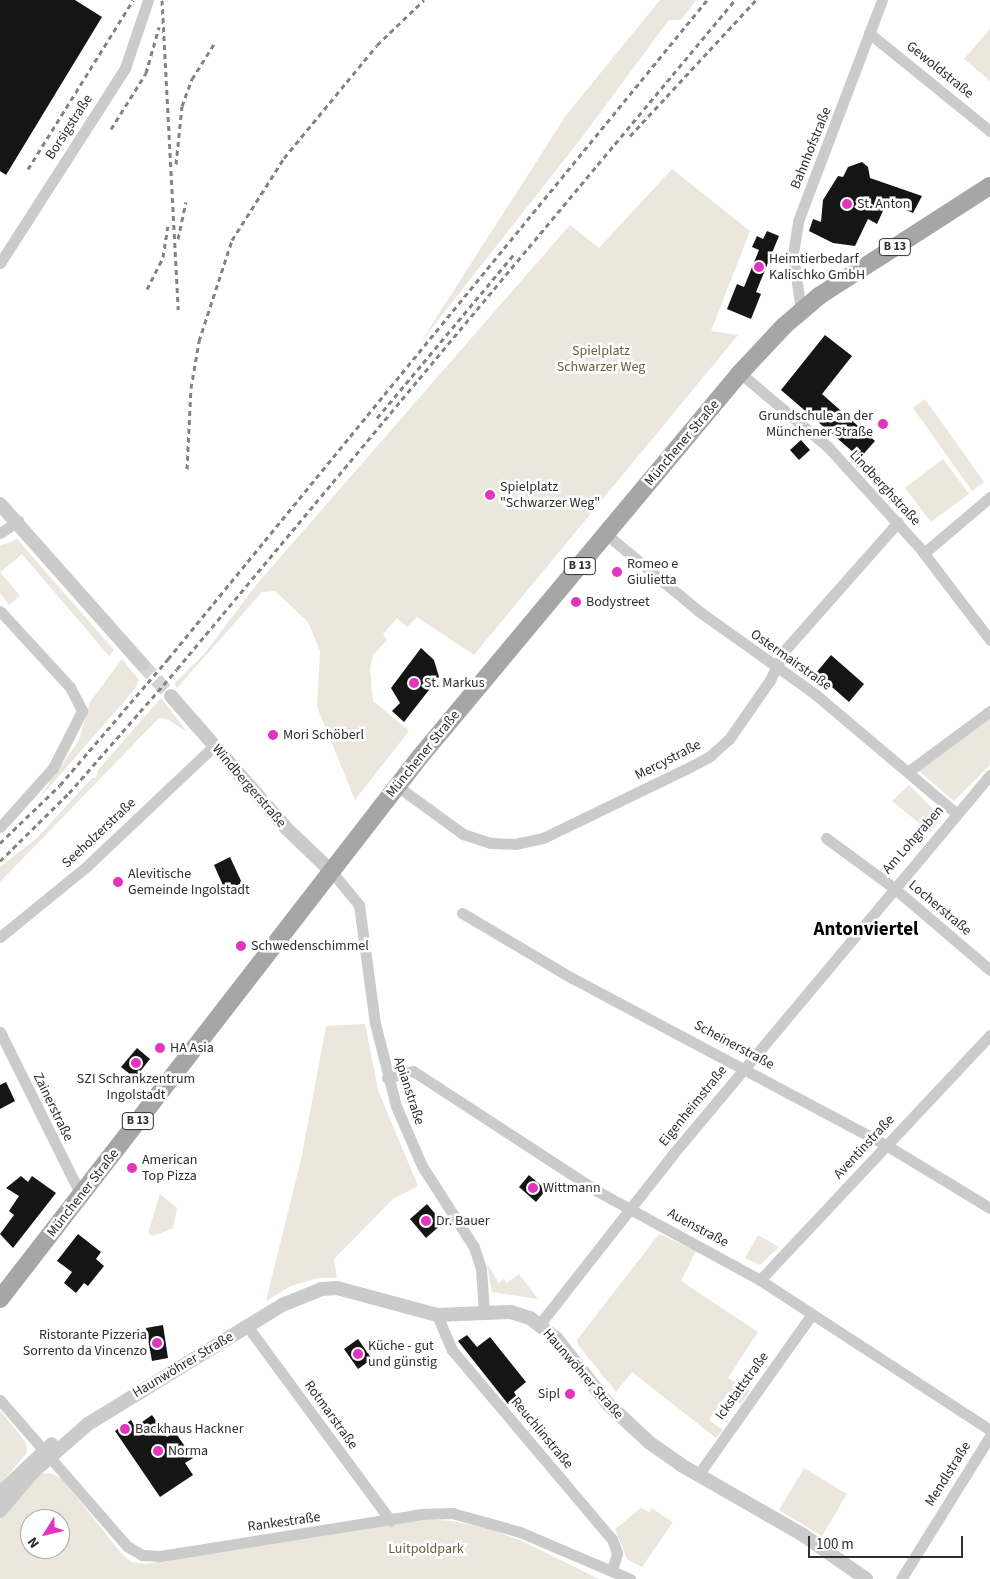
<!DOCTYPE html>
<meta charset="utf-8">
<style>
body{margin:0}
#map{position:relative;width:990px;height:1579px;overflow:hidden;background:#fff;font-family:"Source Sans 3",sans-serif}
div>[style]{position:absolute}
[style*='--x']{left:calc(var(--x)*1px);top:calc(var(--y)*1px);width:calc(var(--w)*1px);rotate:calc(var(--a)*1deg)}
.green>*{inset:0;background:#ebe7dc}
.building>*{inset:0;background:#151515}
.tertiary-tunnel>*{height:14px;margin-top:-7px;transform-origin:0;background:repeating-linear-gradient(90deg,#d5d5d5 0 14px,transparent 0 21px)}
.minor>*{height:11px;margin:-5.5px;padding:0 5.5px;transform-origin:5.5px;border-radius:5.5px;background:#cbcbcb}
.tertiary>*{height:14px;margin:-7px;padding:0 7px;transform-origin:7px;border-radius:7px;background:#cbcbcb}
.primary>*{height:18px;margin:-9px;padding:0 9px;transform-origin:9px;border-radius:9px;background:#a6a6a6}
.rail>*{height:3px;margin-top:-1.5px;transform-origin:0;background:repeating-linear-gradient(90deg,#838383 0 5px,transparent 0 9px)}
.dots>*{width:14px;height:14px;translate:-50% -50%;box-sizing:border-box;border:2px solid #fff;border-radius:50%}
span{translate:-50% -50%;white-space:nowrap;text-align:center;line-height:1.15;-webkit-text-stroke:5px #fff;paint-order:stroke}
.shield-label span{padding:1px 4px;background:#fff;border:1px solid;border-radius:4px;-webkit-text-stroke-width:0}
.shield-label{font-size:12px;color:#2e2e2e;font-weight:700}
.street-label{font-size:14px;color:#2e2e2e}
.poi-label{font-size:14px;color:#2e2e2e}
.left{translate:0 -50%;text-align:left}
.right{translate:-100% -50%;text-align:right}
.park-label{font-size:14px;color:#69603d}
.district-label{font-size:19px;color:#000;font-weight:700}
.north{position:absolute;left:20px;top:1509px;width:50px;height:50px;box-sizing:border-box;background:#fff;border:1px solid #ababab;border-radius:50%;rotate:234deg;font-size:14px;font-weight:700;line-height:20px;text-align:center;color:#2e2e2e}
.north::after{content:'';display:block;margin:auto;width:18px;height:22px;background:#e135bf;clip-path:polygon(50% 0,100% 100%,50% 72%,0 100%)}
.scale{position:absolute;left:808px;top:1536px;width:155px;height:22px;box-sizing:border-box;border:2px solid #2e2e2e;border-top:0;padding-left:6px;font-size:15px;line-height:18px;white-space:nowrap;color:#2e2e2e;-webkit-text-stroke:4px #fff;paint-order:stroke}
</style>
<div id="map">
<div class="green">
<i style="clip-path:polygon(660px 0,696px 0,681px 20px,669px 20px,579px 141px,420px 343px,567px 114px)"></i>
<i style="clip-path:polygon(990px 29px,990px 81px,964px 59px)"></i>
<i style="clip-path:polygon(672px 169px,750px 231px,711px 331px,738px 335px,474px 655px,417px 617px,407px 627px,397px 618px,383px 634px,387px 640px,373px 655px,370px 670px,373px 701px,409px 731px,355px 800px,317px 707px,320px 651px,308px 622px,275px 591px,262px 592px,177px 688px,174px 684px,205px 653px,257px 584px,570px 225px,599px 248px)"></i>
<i style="clip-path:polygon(925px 399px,984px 482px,972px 491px,913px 408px)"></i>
<i style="clip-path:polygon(943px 459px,969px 494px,931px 522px,905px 488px)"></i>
<i style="clip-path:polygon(17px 539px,114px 650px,109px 656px,22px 554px,0 572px,0 546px)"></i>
<i style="clip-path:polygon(0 572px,20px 596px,9px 605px,0 593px)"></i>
<i style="clip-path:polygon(122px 659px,139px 680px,134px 690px,37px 801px,79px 740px,90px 702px)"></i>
<i style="clip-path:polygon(161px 698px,187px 732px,169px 720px,159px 718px,0 882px,0 867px,37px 838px,92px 778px,96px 778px,98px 770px)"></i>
<i style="clip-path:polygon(990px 715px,990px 765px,954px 801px,919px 771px)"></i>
<i style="clip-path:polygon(909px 785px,938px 814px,938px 822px,930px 832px,892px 801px)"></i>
<i style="clip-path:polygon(365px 1024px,378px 1090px,418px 1186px,393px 1199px,334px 1259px,337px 1278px,318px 1278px,291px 1286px,266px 1301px,302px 1155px,326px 1026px)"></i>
<i style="clip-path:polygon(160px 1194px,177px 1208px,173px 1228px,153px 1236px,148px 1233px)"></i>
<i style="clip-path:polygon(659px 1234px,696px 1251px,681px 1281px,758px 1332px,728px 1378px,750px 1391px,741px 1404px,726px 1396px,709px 1420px,723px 1430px,716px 1438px,632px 1372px,616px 1392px,578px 1345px,577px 1340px)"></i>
<i style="clip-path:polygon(758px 1235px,779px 1247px,760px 1265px,745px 1258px)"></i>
<i style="clip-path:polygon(487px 1264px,499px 1283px,504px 1279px,507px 1283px,519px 1274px,538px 1299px,492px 1292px)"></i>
<i style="clip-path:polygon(0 1410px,26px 1443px,27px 1453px,0 1484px)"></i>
<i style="clip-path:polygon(804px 1468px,847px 1494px,822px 1536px,779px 1510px)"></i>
<i style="clip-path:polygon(evenodd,50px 1473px,62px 1479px,121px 1553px,132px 1562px,145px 1564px,421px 1519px,452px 1521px,486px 1528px,520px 1540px,599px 1579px,0 1579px,0 1515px,39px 1474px,50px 1473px,30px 1519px,60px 1519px,60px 1549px,30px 1549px,30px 1519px)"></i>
<i style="clip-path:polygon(641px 1508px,649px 1512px,651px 1508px,673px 1522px,642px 1567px,627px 1559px,615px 1529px)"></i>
</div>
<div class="building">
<i style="clip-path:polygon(0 0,75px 0,102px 17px,6px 175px,0 171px)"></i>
<i style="clip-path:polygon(862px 162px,868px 167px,870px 178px,922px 196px,913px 213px,887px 202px,877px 224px,868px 219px,855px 246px,833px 243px,809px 231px,813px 219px,821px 222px,823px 200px,838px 176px,843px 177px,848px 167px)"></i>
<i style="clip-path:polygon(767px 231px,779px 236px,756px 292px,761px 294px,751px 319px,727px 309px,737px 284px,744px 287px,759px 250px,752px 247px,757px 236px,763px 239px)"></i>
<i style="clip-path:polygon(825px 335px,852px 356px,822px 394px,875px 441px,860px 458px,781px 390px)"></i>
<i style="clip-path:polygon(801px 440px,810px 450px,799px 460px,790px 450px)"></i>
<i style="clip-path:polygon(421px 648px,434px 660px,439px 677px,404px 722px,392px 711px,400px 703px,391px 688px)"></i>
<i style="clip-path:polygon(831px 655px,864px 684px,849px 702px,816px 673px)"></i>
<i style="clip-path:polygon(230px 857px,242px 883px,225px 890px,214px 865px)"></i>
<i style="clip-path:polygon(137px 1048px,150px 1059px,135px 1078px,121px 1067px)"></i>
<i style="clip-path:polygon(6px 1082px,15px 1101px,0 1109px,0 1085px)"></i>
<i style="clip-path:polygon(529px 1175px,546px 1190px,536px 1202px,519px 1187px)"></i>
<i style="clip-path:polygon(21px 1176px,28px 1182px,32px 1176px,56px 1193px,13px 1248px,0 1234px,14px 1215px,9px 1211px,19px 1196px,6px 1188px)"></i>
<i style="clip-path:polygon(427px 1204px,443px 1223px,426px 1238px,410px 1219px)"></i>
<i style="clip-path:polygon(78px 1234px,101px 1252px,96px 1259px,104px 1266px,88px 1286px,84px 1283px,76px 1293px,64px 1283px,72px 1272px,57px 1261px)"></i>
<i style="clip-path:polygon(163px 1325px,168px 1358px,152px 1361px,146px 1328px)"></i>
<i style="clip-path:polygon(467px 1335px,477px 1347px,490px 1337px,526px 1382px,514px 1392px,517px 1397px,508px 1404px,458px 1341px)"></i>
<i style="clip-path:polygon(358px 1339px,372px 1359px,358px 1369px,344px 1349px)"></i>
<i style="clip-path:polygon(152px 1415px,167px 1437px,175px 1432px,193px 1458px,185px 1463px,193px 1475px,160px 1497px,115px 1431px,131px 1420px,135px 1427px)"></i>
</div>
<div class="tertiary-tunnel">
<i style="--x:142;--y:664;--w:43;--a:47.8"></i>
</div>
<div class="minor">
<i style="--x:869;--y:33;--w:156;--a:39"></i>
<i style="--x:0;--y:263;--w:232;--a:-57.3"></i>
<i style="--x:125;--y:68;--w:72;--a:-71.3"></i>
<i style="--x:801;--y:311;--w:58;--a:-98"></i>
<i style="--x:793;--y:254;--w:33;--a:-81"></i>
<i style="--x:798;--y:221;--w:236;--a:-69.2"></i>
<i style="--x:740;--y:373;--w:115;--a:40.1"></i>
<i style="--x:828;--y:447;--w:135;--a:47.7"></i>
<i style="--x:919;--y:547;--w:117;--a:52.6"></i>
<i style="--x:0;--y:533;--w:22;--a:-34"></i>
<i style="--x:606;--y:534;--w:122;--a:39.7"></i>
<i style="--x:700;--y:612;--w:141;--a:35.5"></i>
<i style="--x:815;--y:694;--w:185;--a:40.2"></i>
<i style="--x:924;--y:553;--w:87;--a:-40.3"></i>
<i style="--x:0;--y:611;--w:103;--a:47.4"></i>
<i style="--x:70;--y:687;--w:27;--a:63"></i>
<i style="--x:82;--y:711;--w:64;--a:117"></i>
<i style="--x:53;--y:768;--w:79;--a:131.9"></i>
<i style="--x:909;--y:771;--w:101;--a:-36.5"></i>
<i style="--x:397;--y:786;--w:82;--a:36"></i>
<i style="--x:463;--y:834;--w:28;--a:18"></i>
<i style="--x:490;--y:843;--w:25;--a:2"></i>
<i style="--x:515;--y:844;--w:29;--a:-12"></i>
<i style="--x:543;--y:838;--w:159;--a:-25.8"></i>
<i style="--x:686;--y:769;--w:27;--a:-28"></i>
<i style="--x:710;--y:756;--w:25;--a:-42"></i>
<i style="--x:729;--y:739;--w:72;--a:-55.2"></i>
<i style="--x:770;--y:680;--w:32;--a:-64"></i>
<i style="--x:784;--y:651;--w:172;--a:-48.5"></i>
<i style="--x:826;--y:838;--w:84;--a:36.3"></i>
<i style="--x:894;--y:888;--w:126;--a:40.5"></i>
<i style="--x:332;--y:872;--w:43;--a:50.7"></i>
<i style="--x:359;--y:905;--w:119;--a:82.3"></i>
<i style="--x:375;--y:1023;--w:86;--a:75.8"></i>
<i style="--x:396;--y:1106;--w:65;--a:66.6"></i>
<i style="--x:422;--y:1166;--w:96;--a:57.3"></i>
<i style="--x:474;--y:1247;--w:23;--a:72"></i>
<i style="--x:481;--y:1269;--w:43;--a:86"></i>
<i style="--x:462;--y:913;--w:128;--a:30.6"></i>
<i style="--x:572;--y:978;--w:356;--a:28"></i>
<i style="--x:886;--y:1145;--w:122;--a:31.2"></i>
<i style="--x:0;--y:937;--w:112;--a:-39.2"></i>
<i style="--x:87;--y:866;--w:175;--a:-43.4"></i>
<i style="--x:0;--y:1032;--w:182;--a:63.6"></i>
<i style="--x:387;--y:1078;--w:27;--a:-15"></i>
<i style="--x:413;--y:1071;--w:220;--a:33.1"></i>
<i style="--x:597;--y:1191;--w:186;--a:28.6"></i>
<i style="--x:760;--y:1280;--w:275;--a:33.1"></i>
<i style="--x:760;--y:1280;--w:336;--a:-46.8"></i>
<i style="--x:437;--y:1315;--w:38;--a:67"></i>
<i style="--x:452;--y:1350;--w:248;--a:49.8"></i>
<i style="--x:612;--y:1539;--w:15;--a:70"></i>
<i style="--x:617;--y:1553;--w:18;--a:106"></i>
<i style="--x:539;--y:1325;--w:217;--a:-51.9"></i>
<i style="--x:673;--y:1154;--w:494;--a:-50.1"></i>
<i style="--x:247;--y:1326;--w:242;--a:53.6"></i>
<i style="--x:0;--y:1400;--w:194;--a:49"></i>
<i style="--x:127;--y:1546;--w:17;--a:31"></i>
<i style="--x:142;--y:1555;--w:18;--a:3"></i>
<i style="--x:160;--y:1556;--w:264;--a:-9.1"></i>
<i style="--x:421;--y:1514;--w:31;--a:-2"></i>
<i style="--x:452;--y:1513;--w:71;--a:15.6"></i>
<i style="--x:520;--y:1532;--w:120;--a:23.1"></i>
<i style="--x:698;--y:1475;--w:197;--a:-54.7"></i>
<i style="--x:901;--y:1579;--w:168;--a:-58.1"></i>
</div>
<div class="tertiary">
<i style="--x:0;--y:504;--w:214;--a:48.4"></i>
<i style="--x:171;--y:696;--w:176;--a:48.9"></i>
<i style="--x:287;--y:829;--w:62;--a:43.7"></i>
<i style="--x:0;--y:1493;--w:71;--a:-43.3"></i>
<i style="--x:0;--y:1511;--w:50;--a:-49.9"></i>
<i style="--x:32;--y:1473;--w:74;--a:-41.2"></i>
<i style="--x:88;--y:1424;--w:228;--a:-31.5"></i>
<i style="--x:282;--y:1305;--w:43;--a:-21.8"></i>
<i style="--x:322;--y:1289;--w:15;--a:-4"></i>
<i style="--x:337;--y:1288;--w:104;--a:15.1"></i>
<i style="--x:437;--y:1315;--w:74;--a:-2.3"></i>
<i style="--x:511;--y:1312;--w:20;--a:18"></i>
<i style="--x:530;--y:1318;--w:33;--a:38"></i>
<i style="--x:556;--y:1338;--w:84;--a:51.8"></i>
<i style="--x:608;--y:1404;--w:57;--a:42.9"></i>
<i style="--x:650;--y:1443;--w:38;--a:35"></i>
<i style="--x:681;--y:1465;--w:141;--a:29.8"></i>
<i style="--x:803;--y:1535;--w:77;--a:34.9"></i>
</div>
<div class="primary">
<i style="--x:0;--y:1299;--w:684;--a:-52.24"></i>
<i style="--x:419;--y:758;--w:501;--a:-50.18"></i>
<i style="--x:740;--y:373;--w:64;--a:-46.9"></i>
<i style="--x:784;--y:326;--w:46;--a:-40.6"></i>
<i style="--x:819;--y:296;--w:203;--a:-32.8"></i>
</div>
<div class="rail">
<i style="--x:162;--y:0;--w:310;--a:87"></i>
<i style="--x:111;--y:129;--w:66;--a:-58"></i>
<i style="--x:146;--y:73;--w:48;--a:-74.2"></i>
<i style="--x:630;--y:136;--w:185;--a:-47.2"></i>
<i style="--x:176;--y:164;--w:58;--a:-84.1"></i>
<i style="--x:182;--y:106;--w:29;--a:-70"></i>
<i style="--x:192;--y:79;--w:41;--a:-57.8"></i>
<i style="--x:28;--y:169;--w:199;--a:-58.1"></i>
<i style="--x:178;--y:239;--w:38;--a:-78"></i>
<i style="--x:147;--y:289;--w:36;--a:-63"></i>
<i style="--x:163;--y:257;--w:31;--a:-81"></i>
<i style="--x:377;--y:418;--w:215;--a:-50.1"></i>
<i style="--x:187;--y:469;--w:81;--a:-87.2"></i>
<i style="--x:191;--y:388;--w:48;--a:-80.3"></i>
<i style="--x:199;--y:341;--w:106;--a:-71.9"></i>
<i style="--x:232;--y:240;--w:97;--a:-57.6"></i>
<i style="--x:284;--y:158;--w:146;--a:-50.5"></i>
<i style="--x:377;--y:45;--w:65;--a:-43.8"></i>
<i style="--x:0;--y:843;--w:83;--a:-44"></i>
<i style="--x:60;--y:785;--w:166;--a:-49.4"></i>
<i style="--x:168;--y:659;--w:851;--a:-50.72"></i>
<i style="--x:0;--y:861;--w:97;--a:-44.6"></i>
<i style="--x:69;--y:793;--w:164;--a:-48.9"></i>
<i style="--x:177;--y:669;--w:871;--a:-50.17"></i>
</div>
<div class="dots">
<i style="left:847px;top:204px;background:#e135bf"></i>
<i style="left:759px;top:267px;background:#e135bf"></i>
<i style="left:883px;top:424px;background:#e135bf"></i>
<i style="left:490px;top:495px;background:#e135bf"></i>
<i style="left:617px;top:572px;background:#e135bf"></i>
<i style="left:576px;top:602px;background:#e135bf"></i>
<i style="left:414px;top:683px;background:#e135bf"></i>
<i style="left:273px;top:735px;background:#e135bf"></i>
<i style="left:118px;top:882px;background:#e135bf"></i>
<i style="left:241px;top:946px;background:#e135bf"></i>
<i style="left:160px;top:1048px;background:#e135bf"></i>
<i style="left:136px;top:1063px;background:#e135bf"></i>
<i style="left:132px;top:1168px;background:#e135bf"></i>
<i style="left:533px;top:1188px;background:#e135bf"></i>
<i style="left:426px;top:1221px;background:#e135bf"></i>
<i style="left:157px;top:1343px;background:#e135bf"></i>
<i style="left:358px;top:1354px;background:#e135bf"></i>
<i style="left:570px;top:1394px;background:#e135bf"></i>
<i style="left:125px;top:1429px;background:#e135bf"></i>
<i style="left:158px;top:1451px;background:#e135bf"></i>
</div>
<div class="shield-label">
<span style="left:895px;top:247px">B 13</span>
<span style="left:580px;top:566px">B 13</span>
<span style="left:138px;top:1121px">B 13</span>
</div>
<div class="street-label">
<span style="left:940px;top:70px;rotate:39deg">Gewoldstraße</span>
<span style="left:69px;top:127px;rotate:-57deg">Borsigstraße</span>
<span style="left:811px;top:148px;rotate:-68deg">Bahnhofstraße</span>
<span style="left:682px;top:443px;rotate:-50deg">Münchener Straße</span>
<span style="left:885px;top:488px;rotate:47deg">Lindberghstraße</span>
<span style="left:791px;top:660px;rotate:35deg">Ostermairstraße</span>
<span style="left:423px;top:754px;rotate:-51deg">Münchener Straße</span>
<span style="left:668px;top:760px;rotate:-27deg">Mercystraße</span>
<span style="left:249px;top:786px;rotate:49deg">Windbergerstraße</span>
<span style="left:99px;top:833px;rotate:-43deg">Seeholzerstraße</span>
<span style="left:913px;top:840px;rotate:-49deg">Am Lohgraben</span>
<span style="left:940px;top:908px;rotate:40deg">Locherstraße</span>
<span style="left:734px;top:1045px;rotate:28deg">Scheinerstraße</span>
<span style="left:409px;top:1091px;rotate:72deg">Apianstraße</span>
<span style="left:693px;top:1106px;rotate:-51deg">Eigenheimstraße</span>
<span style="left:53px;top:1107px;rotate:64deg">Zainerstraße</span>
<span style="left:864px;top:1147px;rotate:-47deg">Aventinstraße</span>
<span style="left:83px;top:1193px;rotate:-52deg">Münchener Straße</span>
<span style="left:698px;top:1228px;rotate:28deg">Auenstraße</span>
<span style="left:183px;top:1365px;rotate:-31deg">Haunwöhrer Straße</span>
<span style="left:583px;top:1374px;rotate:49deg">Haunwöhrer Straße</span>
<span style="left:742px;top:1386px;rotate:-54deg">Ickstattstraße</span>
<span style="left:331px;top:1415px;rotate:54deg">Rotmarstraße</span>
<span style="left:542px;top:1433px;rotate:50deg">Reuchlinstraße</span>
<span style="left:948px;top:1474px;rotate:-58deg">Mendlstraße</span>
<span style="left:284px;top:1522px;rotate:-8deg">Rankestraße</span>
</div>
<div class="poi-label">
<span class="left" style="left:857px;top:204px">St. Anton</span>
<span class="left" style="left:769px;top:267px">Heimtierbedarf<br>Kalischko GmbH</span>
<span class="right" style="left:873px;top:424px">Grundschule an der<br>Münchener Straße</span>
<span class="left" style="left:500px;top:495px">Spielplatz<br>"Schwarzer Weg"</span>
<span class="left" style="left:627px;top:572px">Romeo e<br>Giulietta</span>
<span class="left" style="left:586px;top:602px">Bodystreet</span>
<span class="left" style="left:424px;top:683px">St. Markus</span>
<span class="left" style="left:283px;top:735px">Mori Schöberl</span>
<span class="left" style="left:128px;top:882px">Alevitische<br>Gemeinde Ingolstadt</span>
<span class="left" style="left:251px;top:946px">Schwedenschimmel</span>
<span class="left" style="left:170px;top:1048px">HA Asia</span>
<span style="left:136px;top:1087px">SZI Schrankzentrum<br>Ingolstadt</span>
<span class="left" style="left:142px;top:1168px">American<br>Top Pizza</span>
<span class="left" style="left:543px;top:1188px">Wittmann</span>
<span class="left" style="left:436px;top:1221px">Dr. Bauer</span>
<span class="right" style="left:147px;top:1343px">Ristorante Pizzeria<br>Sorrento da Vincenzo</span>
<span class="left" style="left:368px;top:1354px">Küche - gut<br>und günstig</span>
<span class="right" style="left:560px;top:1394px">Sipl</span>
<span class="left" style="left:135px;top:1429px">Backhaus Hackner</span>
<span class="left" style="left:168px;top:1451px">Norma</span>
</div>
<div class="park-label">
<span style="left:601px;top:359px">Spielplatz<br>Schwarzer Weg</span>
<span style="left:426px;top:1549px">Luitpoldpark</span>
</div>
<div class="district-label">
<span style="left:866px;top:930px">Antonviertel</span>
</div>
<div class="north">N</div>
<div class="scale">100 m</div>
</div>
